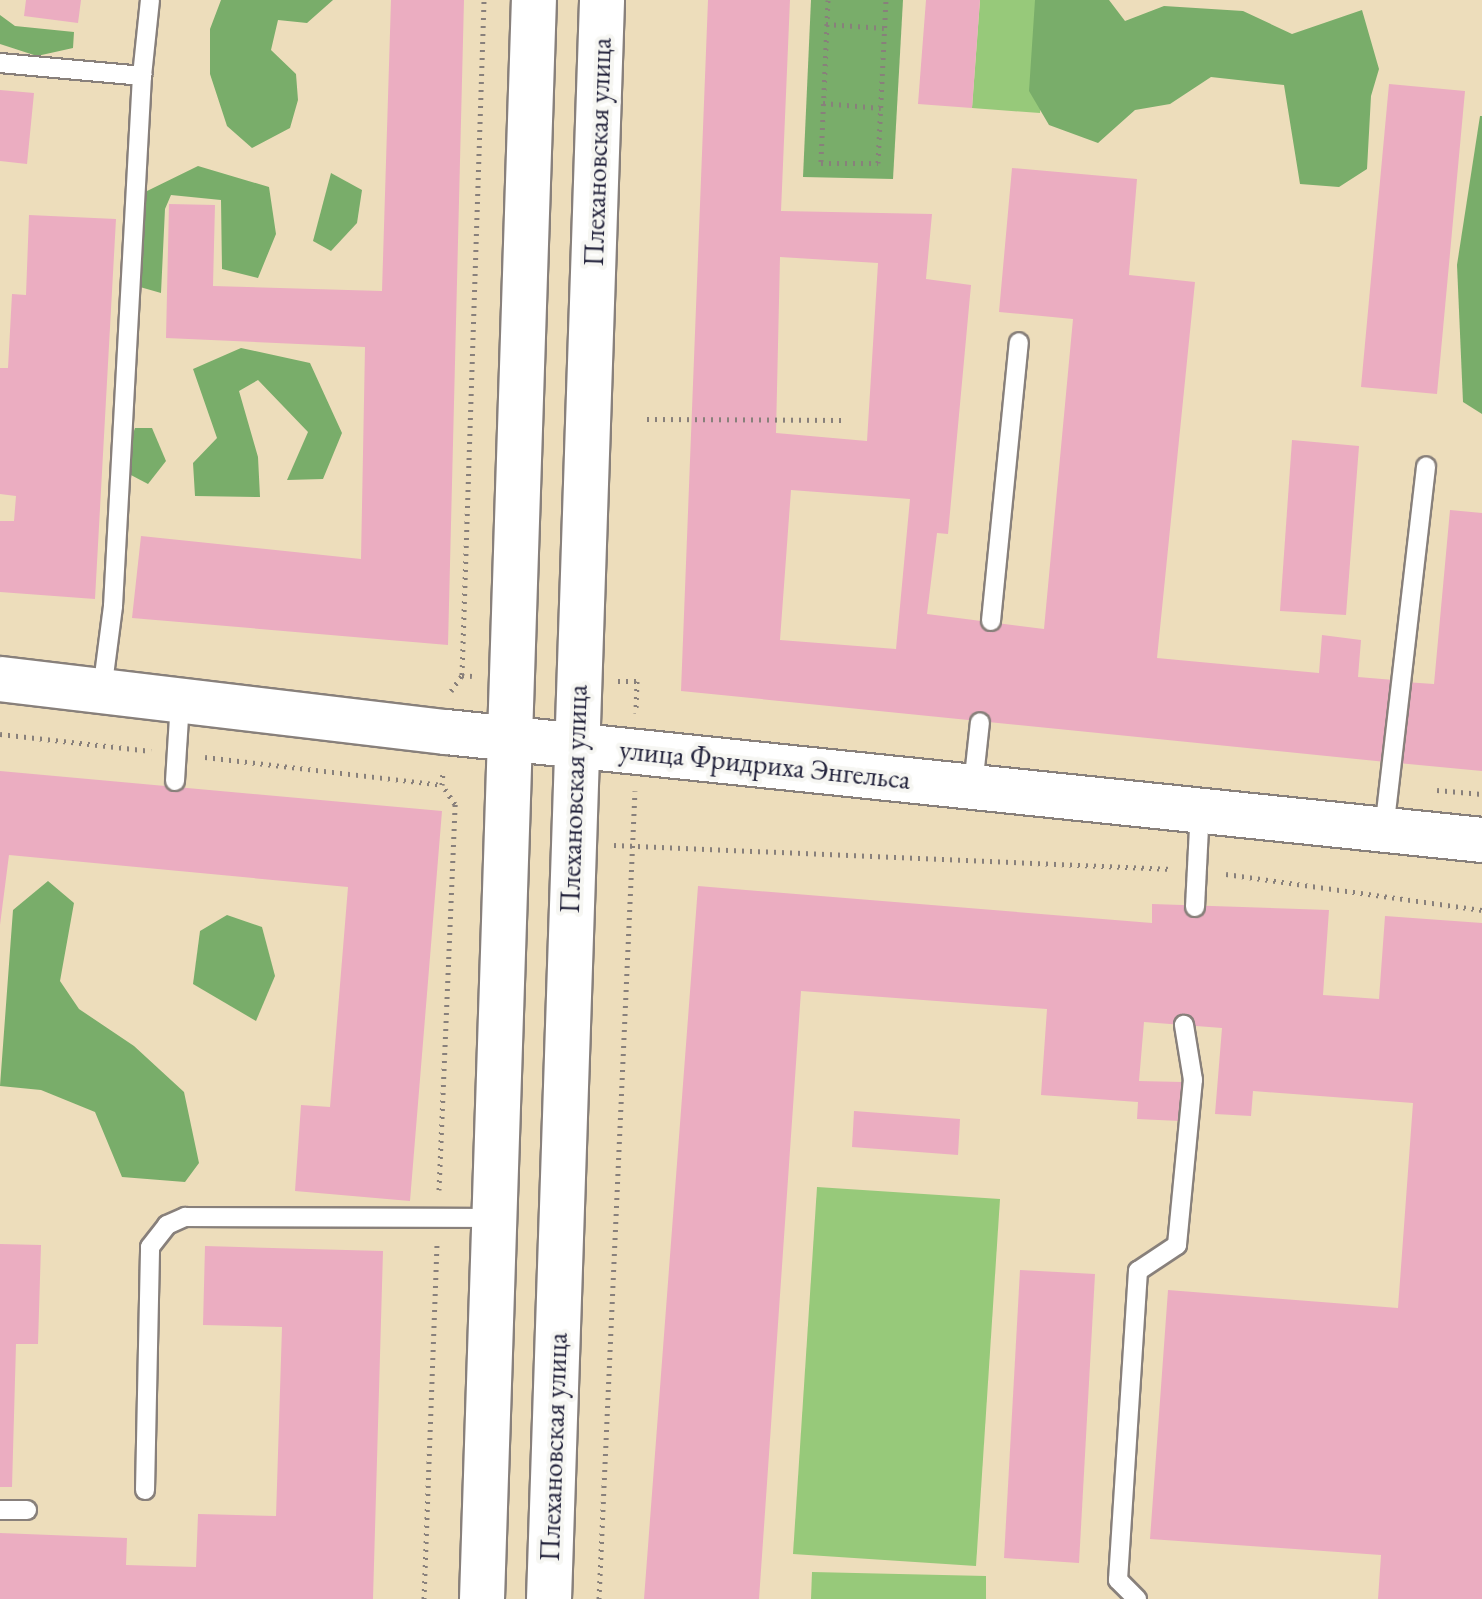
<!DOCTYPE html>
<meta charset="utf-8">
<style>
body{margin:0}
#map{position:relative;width:1482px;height:1599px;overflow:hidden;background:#edddbb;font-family:"EB Garamond",serif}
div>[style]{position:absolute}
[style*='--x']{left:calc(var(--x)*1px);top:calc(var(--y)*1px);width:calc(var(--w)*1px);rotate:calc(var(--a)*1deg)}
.green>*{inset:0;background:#97c97a}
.forest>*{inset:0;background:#79ad6a}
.building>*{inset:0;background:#ebadc1}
.path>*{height:5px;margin-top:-2.5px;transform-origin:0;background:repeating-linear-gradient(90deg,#88807b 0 2px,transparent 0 8px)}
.roads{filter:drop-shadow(2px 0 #88807b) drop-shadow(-2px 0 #88807b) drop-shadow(0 2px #88807b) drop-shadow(0 -2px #88807b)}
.lane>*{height:18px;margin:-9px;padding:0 9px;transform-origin:9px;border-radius:9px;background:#fff}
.secondary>*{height:44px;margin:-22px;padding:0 22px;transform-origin:22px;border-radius:22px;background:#fff}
span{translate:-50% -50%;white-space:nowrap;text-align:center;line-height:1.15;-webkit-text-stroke:8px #f6f6f2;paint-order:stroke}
.street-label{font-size:28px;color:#22223b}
</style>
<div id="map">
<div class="green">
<i style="clip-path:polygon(980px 0,1049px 0,1040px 113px,972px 108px)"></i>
<i style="clip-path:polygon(817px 1187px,1000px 1199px,976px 1566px,793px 1554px)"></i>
<i style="clip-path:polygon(812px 1572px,986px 1576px,986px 1599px,811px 1599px)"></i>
</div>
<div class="forest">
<i style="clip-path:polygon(221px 0,333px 0,307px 23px,278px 20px,271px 50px,296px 74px,298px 100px,290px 128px,252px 148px,227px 126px,210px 74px,210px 29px)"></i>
<i style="clip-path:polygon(811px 0,903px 0,893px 179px,803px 177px)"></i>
<i style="clip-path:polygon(1035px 0,1109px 0,1125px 21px,1164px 6px,1243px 11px,1292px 34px,1362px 10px,1379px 69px,1371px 96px,1367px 169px,1339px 187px,1300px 184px,1284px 85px,1211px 77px,1170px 104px,1135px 110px,1098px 143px,1049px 125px,1029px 91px)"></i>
<i style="clip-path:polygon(0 15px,15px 26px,74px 32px,73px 48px,37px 56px,0 44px)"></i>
<i style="clip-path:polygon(1480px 116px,1482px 116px,1482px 414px,1463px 402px,1457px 265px)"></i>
<i style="clip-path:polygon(198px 166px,269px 187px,276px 234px,258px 278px,222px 269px,221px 200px,171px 195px,165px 209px,161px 293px,140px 287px,145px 192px)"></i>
<i style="clip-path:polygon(331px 173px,362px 190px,357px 223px,331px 251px,313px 241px)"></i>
<i style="clip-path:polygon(241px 348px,310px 363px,342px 433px,323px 479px,287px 480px,308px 432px,258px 380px,239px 391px,258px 457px,260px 497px,195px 496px,193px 463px,217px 438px,193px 369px)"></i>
<i style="clip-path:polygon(135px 428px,152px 428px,166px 461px,148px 484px,129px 474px,127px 451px)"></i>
<i style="clip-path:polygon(48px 881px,74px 903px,60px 981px,79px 1009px,134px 1046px,184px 1092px,199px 1163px,185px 1182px,122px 1177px,95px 1112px,41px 1090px,0 1086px,13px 910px)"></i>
<i style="clip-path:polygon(227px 915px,262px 927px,275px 976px,256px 1021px,193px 984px,200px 931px)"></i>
</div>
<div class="building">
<i style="clip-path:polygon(26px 0,81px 0,78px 23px,24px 16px)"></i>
<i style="clip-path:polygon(391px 0,464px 0,448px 645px,132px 618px,141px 536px,361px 559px,365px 347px,166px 338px,169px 204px,215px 205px,213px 286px,382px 291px)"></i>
<i style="clip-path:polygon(evenodd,708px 0,790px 0,781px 211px,932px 214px,926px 279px,971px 285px,948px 534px,937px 533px,927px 614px,1044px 629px,1073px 319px,999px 312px,1012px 168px,1137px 179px,1129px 275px,1195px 282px,1157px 658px,1319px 673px,1322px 635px,1361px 640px,1358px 677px,1394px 680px,1386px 762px,681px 691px,708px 0,780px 257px,878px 263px,867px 441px,776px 433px,780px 257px,708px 0,791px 490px,910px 499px,896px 649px,780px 640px,791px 490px)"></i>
<i style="clip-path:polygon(926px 0,980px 0,972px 108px,918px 104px)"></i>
<i style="clip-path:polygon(1389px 84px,1465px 91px,1437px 394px,1361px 387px)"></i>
<i style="clip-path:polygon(0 90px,34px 93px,27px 164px,0 161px)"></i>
<i style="clip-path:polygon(29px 215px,116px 219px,95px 599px,0 592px,0 521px,14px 521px,16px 496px,0 494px,0 368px,8px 368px,12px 294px,26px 295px)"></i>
<i style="clip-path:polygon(1292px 440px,1359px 446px,1346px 615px,1280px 611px)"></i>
<i style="clip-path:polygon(1450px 510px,1482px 513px,1482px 771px,1398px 763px,1405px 682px,1434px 684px)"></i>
<i style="clip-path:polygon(0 771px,442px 811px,410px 1201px,295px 1191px,301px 1105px,330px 1107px,348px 887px,9px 855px,0 925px)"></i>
<i style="clip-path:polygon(698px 886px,1152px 923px,1152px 904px,1329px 910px,1323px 995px,1379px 999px,1385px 916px,1482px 923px,1482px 1599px,1378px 1599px,1381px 1555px,1150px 1539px,1168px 1290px,1398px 1308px,1413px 1103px,1253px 1091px,1251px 1116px,1215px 1114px,1222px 1028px,1144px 1022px,1139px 1081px,1182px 1082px,1180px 1121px,1137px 1119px,1138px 1102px,1041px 1095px,1047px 1009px,801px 991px,759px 1599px,644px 1599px)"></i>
<i style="clip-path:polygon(854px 1111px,960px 1119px,958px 1155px,852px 1147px)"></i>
<i style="clip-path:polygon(0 1244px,41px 1245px,38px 1344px,16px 1344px,12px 1487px,0 1487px)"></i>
<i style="clip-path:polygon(205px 1246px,383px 1251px,373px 1599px,0 1599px,0 1533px,127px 1538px,126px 1565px,196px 1567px,198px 1514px,276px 1516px,282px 1327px,203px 1325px)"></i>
<i style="clip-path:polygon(1020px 1270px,1095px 1274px,1079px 1563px,1004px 1558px)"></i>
</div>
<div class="path">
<i style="--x:828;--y:0;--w:163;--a:92.5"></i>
<i style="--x:821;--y:163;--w:57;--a:0"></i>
<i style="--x:878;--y:163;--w:163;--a:-87.2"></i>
<i style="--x:826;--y:24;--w:58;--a:3.9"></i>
<i style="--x:823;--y:103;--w:58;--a:4.9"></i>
<i style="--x:647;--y:419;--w:194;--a:0.3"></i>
<i style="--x:462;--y:675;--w:675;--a:-88.13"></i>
<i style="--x:618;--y:681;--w:19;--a:0"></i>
<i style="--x:637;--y:681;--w:32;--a:92"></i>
<i style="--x:451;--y:691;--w:19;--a:-55"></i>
<i style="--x:462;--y:675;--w:10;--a:6"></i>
<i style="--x:0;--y:734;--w:152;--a:6.4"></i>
<i style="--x:205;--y:757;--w:239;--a:6.7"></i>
<i style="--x:1437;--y:790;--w:45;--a:5.1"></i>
<i style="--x:614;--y:845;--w:559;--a:2.46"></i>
<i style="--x:1226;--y:874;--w:259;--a:8"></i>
<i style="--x:439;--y:1190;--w:386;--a:-87.6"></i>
<i style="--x:455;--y:804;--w:23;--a:-124"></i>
<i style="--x:442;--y:785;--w:13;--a:-86"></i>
<i style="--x:424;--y:1599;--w:355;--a:-87.9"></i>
<i style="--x:599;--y:1599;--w:809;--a:-87.45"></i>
</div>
<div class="roads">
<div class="lane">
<i style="--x:0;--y:63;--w:143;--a:5.2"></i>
<i style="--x:991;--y:621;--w:280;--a:-84.3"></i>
<i style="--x:102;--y:691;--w:86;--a:-82.6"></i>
<i style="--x:113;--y:606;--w:531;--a:-86.87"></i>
<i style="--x:142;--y:76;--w:76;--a:-84"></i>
<i style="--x:175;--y:781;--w:80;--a:-86.4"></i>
<i style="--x:973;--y:786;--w:64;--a:-83.8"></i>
<i style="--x:1384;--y:830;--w:366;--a:-83.4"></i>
<i style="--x:1195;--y:907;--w:98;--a:-87.1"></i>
<i style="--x:145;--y:1490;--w:243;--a:-88.8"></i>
<i style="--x:150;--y:1247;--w:28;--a:-52"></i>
<i style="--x:167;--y:1225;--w:20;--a:-24"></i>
<i style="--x:185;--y:1217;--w:310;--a:0.2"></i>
<i style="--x:0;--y:1510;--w:27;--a:0"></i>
<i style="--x:1137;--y:1599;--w:27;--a:-135"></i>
<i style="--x:1118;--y:1580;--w:310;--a:-86.3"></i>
<i style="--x:1138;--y:1271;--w:47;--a:-33.7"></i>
<i style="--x:1177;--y:1245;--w:166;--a:-84.5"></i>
<i style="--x:1193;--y:1080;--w:56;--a:-99.3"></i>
</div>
<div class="secondary">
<i style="--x:0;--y:679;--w:449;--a:6.8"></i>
<i style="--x:446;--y:732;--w:1042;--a:5.95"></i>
<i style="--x:482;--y:1599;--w:1600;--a:-88.14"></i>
<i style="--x:549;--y:1599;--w:1600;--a:-88.1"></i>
</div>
</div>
<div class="street-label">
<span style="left:597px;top:152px;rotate:-88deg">Плехановская улица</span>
<span style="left:765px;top:764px;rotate:6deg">улица Фридриха Энгельса</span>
<span style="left:573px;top:799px;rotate:-88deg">Плехановская улица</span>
<span style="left:553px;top:1447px;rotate:-88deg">Плехановская улица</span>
</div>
</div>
